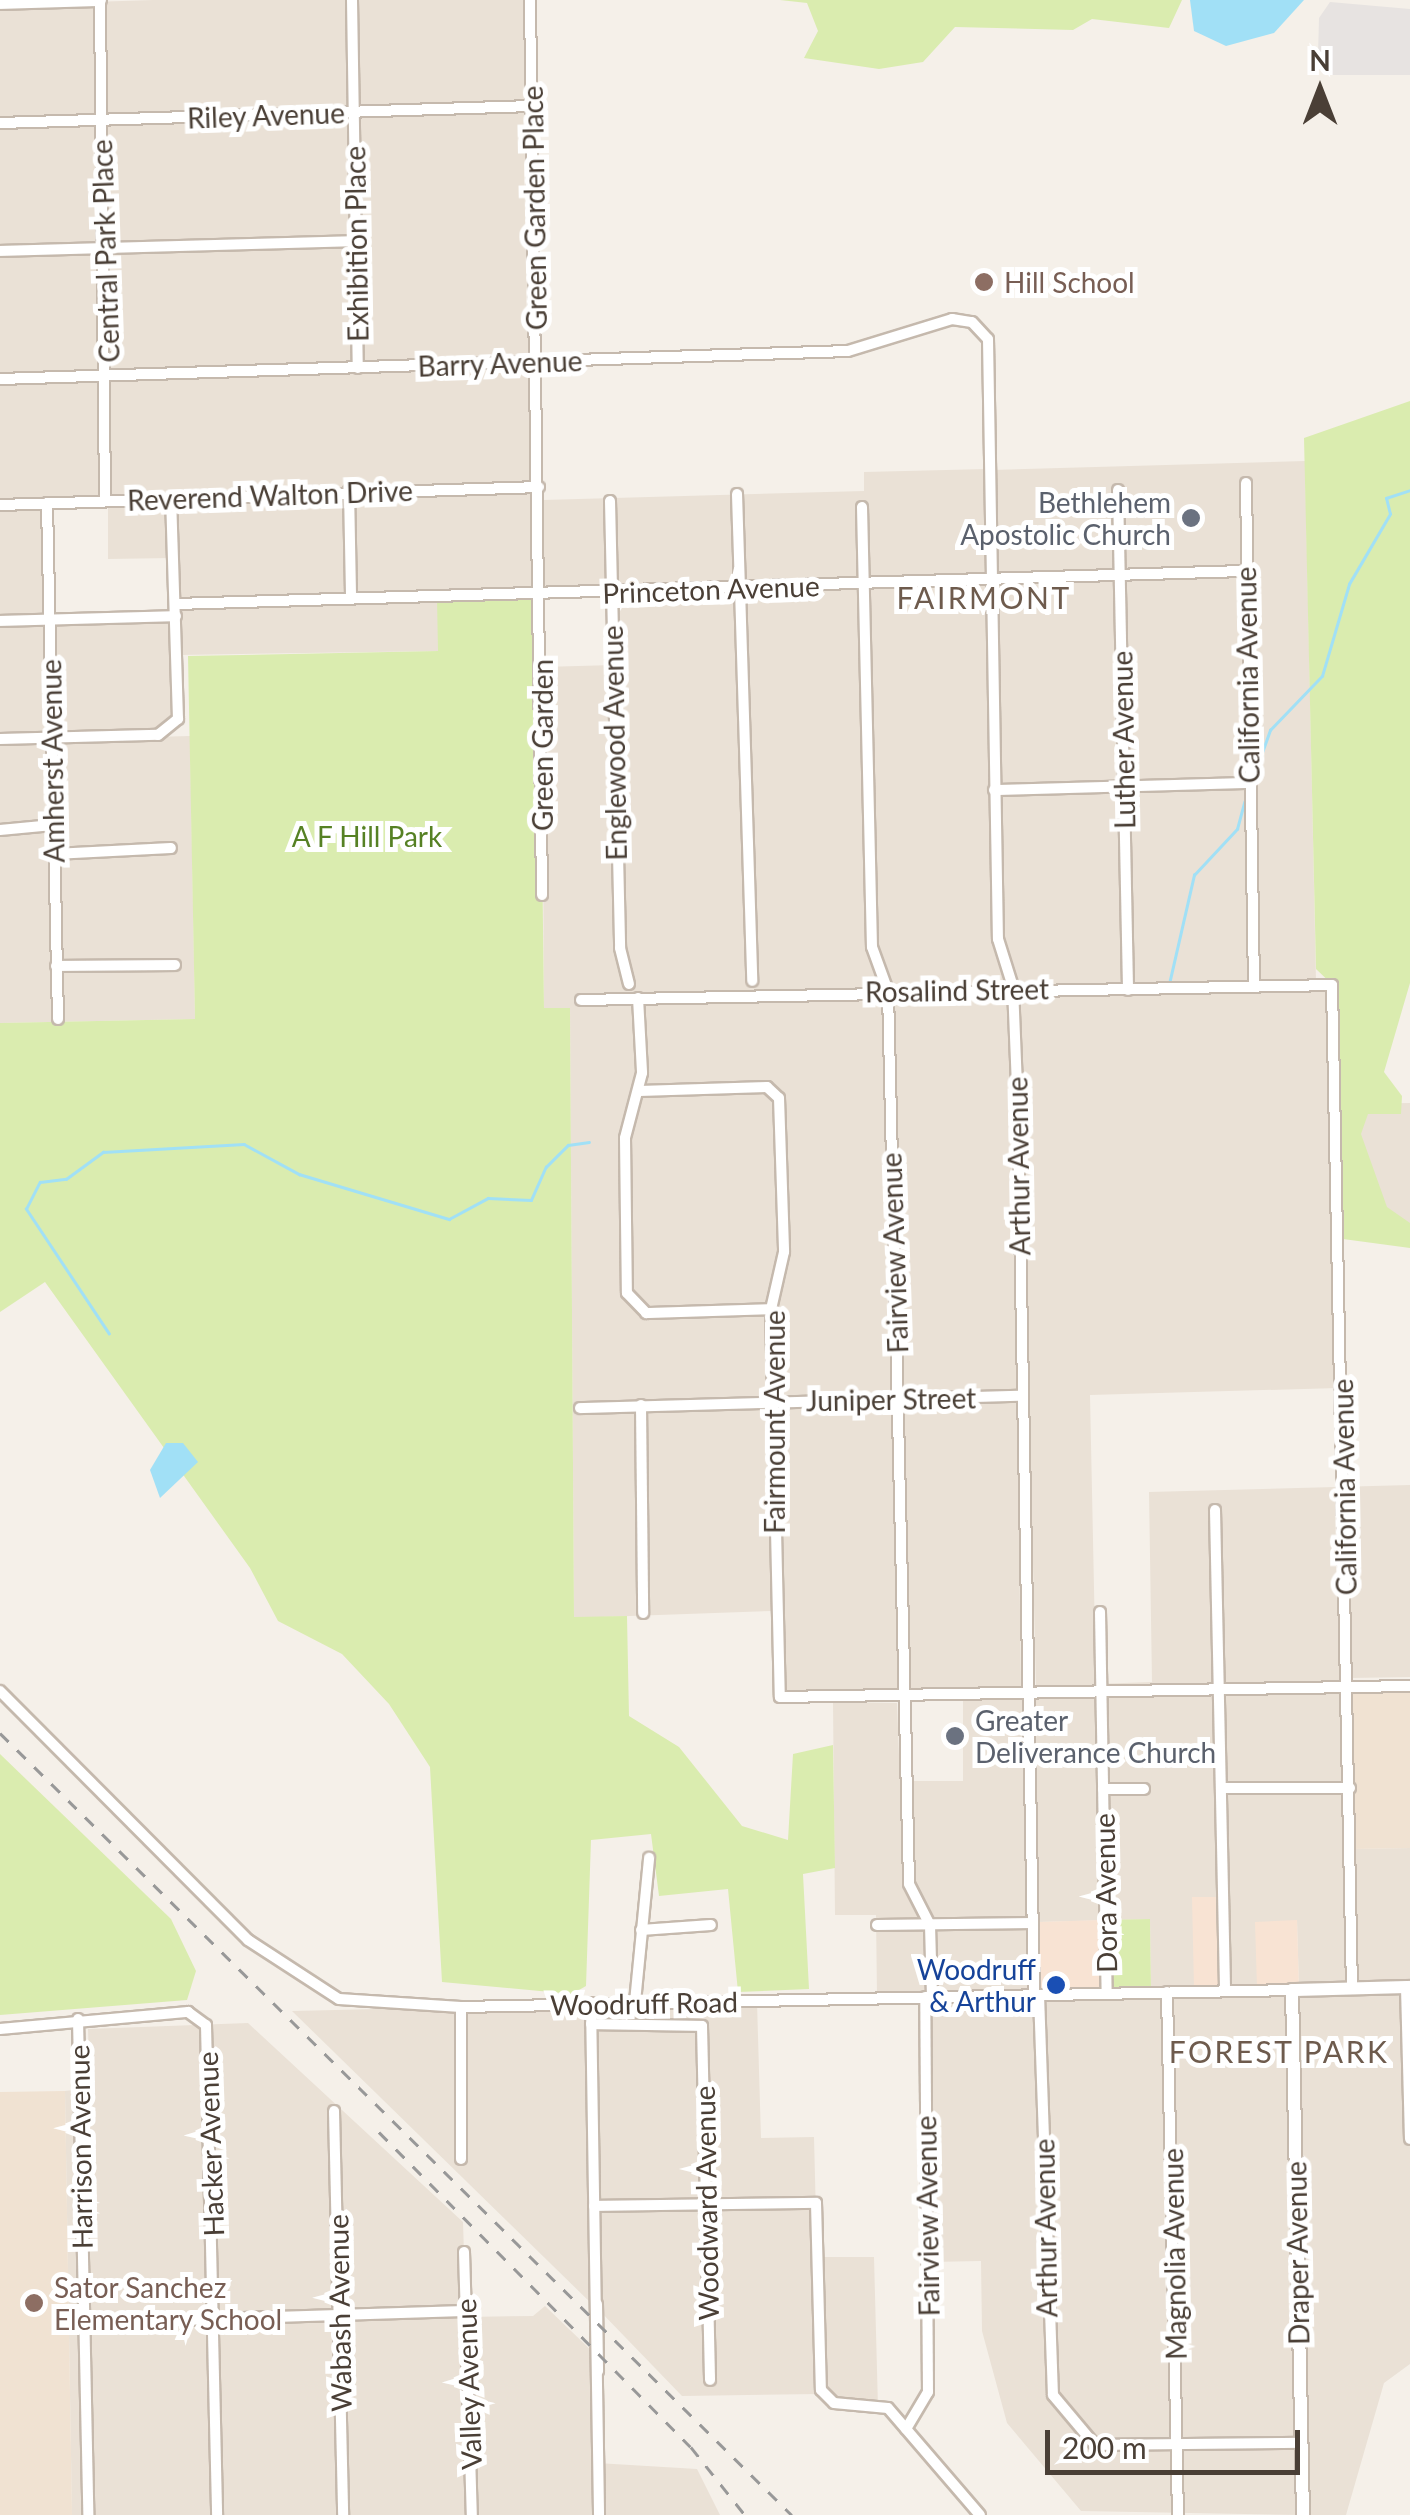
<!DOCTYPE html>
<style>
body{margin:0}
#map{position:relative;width:1410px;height:2515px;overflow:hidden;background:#f5f0e9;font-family:Lato,sans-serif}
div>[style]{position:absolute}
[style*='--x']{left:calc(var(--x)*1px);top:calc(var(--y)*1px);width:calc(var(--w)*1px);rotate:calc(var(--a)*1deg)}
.residential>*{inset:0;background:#eae1d6}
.commercial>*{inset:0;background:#f8e3d3}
.education>*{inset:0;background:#f0e2d2}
.green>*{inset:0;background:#daecaf}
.parking>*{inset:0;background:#e7e3e1}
.water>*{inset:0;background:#a1e0f6}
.stream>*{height:2.5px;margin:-1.25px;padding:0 1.25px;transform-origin:1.25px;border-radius:1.25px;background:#a1e0f6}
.roads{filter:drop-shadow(2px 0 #c5b9ad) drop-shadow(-2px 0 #c5b9ad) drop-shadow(0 2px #c5b9ad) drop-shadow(0 -2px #c5b9ad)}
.minor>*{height:10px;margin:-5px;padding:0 5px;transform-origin:5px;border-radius:5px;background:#fff}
.tertiary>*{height:12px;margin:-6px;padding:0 6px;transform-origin:6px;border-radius:6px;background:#fff}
.rail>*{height:2.5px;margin-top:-1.25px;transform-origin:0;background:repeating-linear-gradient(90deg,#989898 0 12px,transparent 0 24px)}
.dots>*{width:28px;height:28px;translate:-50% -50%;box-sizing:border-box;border:5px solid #fff;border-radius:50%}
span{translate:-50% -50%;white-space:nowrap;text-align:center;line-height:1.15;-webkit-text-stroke:10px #fff;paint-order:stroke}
.street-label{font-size:28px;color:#4a3f36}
.education-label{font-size:28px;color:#785e54}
.left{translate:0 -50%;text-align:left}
.worship-label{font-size:28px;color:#5b616d}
.right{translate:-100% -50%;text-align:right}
.park-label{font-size:28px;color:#568124}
.transit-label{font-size:28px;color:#164399}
.neighbourhood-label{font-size:30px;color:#6e5b4d;letter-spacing:2.5px}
.north{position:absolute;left:1270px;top:40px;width:100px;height:100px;-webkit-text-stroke:8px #fff;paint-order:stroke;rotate:0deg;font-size:28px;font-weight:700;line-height:40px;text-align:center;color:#4a3f36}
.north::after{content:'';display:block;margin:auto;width:35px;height:45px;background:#4a3f36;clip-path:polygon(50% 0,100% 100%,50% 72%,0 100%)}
.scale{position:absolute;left:1045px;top:2430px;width:255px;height:45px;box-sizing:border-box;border:5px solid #4a3f36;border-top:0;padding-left:12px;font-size:30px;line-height:35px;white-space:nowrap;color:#4a3f36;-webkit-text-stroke:8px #fff;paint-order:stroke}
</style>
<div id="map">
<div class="residential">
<i style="clip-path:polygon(153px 0,527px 0,537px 358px,0 376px,0 5px)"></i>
<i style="clip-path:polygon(531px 362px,539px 597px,438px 651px,179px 655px,171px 558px,108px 559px,108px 499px,46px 501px,47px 621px,174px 618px,175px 718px,157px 732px,0 736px,0 381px)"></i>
<i style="clip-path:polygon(1305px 461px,1316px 981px,1257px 984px,1249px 569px,995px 575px,992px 470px)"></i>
<i style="clip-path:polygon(987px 469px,988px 575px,541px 592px,543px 500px,864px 491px,864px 472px)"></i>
<i style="clip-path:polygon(1243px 573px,1251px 984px,1012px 984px,711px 1000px,1012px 989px,1021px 1689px,776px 1695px,772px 1611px,574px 1618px,570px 1008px,544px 1009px,542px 667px,614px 665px,613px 593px)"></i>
<i style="clip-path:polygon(190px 736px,195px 1019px,0 1023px,0 741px)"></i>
<i style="clip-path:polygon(1330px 987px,1338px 1388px,1090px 1395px,1096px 1684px,1152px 1682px,1149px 1492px,1410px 1485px,1410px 1677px,1350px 1678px,1354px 1849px,1410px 1848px,1410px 1986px,1299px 1988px,1297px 1921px,1257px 1988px,1151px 1990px,1150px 1919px,1038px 1922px,1035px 1698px,1096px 1697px,1096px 1686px,1036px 1687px,1019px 990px)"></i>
<i style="clip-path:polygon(1410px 1103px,1410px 1238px,1343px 1239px,1341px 1104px)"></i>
<i style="clip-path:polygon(1025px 1698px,1029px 1991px,877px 1996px,876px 1915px,835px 1915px,833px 1702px,897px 1703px,900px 1781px,963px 1781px,963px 1700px)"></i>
<i style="clip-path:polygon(1410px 1991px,1410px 2364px,1384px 2383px,1346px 2515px,1307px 2515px,1295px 1993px)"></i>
<i style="clip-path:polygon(1290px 1992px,1300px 2515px,1081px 2511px,1007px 2423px,982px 2331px,981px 2261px,930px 2262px,927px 1999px)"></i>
<i style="clip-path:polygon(757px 2002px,761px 2138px,814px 2137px,817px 2257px,874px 2257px,878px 2407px,836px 2406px,820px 2394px,682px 2396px,597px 2308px,591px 2004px)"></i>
<i style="clip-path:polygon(590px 2004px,594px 2306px,292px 2011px)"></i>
<i style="clip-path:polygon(248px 2023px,463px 2222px,466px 2317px,533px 2316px,545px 2306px,595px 2354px,597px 2463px,697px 2469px,720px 2515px,72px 2515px,65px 2091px,90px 2088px,88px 2029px)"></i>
</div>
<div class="commercial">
<i style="clip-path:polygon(1192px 1897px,1228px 1897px,1229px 1989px,1194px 1989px)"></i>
<i style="clip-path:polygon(1102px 1920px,1104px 1990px,1038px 1992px,1038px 1922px)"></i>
<i style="clip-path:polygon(1297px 1920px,1299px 1988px,1257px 1988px,1255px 1922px)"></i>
</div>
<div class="education">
<i style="clip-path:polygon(1410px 1687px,1410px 1848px,1353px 1849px,1349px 1688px)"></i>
<i style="clip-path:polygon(65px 2091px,72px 2515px,0 2515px,0 2092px)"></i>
</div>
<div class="green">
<i style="clip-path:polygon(780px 0,1182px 0,1169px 28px,1092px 19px,1073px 30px,955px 27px,923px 62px,879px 69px,804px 58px,818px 31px,807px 3px)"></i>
<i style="clip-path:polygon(1410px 401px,1410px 983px,1384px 1072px,1402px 1096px,1401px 1114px,1368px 1114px,1361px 1134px,1387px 1207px,1410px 1223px,1410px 1248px,1343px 1239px,1338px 990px,1316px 969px,1304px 438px)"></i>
<i style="clip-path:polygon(539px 597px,544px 1008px,570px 1008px,574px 1617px,627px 1616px,629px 1716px,679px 1747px,742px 1826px,788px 1840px,793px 1754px,833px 1745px,835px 1868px,803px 1874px,809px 1989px,738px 1992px,728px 1889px,659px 1896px,651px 1834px,591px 1840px,586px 1986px,572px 1994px,442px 1982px,430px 1767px,389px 1704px,342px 1654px,278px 1621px,250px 1568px,45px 1282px,0 1312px,0 1023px,195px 1019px,188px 656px,438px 651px,437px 599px)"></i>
<i style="clip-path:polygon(0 1754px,171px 1919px,196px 1971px,187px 2000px,0 2015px)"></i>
<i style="clip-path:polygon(1150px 1919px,1151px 1990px,1104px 1990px,1102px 1920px)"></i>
</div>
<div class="parking">
<i style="clip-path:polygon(1330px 2px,1410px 9px,1410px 75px,1330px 75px,1318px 55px,1319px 18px)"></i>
</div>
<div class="water">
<i style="clip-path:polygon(1190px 0,1304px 0,1274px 33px,1226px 46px,1194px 31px)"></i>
<i style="clip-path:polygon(166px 1443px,183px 1443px,198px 1462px,160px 1498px,150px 1470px)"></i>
</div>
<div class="stream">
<i style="--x:1255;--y:772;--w:45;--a:-70.3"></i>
<i style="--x:1270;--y:730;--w:75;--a:-46.1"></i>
<i style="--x:1322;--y:676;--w:96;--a:-73.6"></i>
<i style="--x:1349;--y:584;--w:81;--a:-59.6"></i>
<i style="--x:1390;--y:514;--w:16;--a:-104"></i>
<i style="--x:1386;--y:498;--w:25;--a:-18"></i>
<i style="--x:1169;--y:984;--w:112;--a:-77.1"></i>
<i style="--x:1194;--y:875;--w:63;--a:-46.9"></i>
<i style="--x:1237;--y:829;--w:28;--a:-75"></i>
<i style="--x:109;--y:1334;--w:150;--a:-123.6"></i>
<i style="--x:26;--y:1209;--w:30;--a:-63"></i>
<i style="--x:40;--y:1182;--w:26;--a:-7"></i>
<i style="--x:66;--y:1179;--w:46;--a:-36.1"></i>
<i style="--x:103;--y:1152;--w:141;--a:-3.2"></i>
<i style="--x:244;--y:1144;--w:63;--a:28.6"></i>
<i style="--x:299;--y:1174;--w:157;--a:16.7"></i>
<i style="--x:449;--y:1219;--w:44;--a:-28.3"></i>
<i style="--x:488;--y:1198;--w:43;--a:2.7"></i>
<i style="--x:531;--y:1200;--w:36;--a:-66"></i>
<i style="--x:546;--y:1167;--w:31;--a:-45"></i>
<i style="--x:568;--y:1145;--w:21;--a:-8"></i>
</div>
<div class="roads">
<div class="minor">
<i style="--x:100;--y:0;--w:501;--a:89.43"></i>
<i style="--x:352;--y:0;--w:368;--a:89.1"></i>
<i style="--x:530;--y:0;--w:895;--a:89.23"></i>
<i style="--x:0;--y:123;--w:532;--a:-1.83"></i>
<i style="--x:0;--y:251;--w:355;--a:-1.6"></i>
<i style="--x:0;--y:379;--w:848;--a:-1.89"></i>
<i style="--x:848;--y:351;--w:109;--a:-17.1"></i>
<i style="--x:952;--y:319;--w:20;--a:9"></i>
<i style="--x:972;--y:322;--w:23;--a:47"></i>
<i style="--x:988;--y:339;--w:600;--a:89.05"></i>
<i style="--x:998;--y:939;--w:50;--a:72.6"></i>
<i style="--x:1013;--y:987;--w:127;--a:87.7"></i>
<i style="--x:1018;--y:1114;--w:881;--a:88.96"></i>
<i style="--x:1246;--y:483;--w:503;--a:89.09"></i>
<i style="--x:349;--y:490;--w:109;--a:88.9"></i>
<i style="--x:1118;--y:490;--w:500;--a:88.85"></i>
<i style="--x:737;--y:494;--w:487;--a:88.2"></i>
<i style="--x:610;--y:501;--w:447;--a:88.7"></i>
<i style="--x:620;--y:948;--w:37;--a:76"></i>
<i style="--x:47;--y:503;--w:516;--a:88.78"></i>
<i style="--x:0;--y:505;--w:539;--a:-1.91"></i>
<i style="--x:862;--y:507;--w:440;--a:88.7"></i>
<i style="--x:872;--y:947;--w:47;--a:70"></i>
<i style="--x:888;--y:991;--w:893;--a:88.65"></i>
<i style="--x:909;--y:1884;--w:46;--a:62.9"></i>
<i style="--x:930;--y:1925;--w:72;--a:88.4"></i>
<i style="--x:176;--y:604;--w:1071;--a:-1.77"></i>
<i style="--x:0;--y:621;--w:176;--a:-1.6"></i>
<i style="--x:0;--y:739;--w:158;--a:-1.5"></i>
<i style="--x:158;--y:735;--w:26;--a:-39"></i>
<i style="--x:178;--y:719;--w:219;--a:-91.8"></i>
<i style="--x:994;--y:790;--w:255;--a:-1.6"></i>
<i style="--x:0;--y:830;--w:53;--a:-5.4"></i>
<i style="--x:54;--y:854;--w:117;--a:-2.9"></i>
<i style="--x:56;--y:966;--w:119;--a:-0.5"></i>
<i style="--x:638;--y:998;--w:75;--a:86.9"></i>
<i style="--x:642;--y:1073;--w:67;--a:104.7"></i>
<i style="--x:625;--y:1138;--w:155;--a:89.3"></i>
<i style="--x:627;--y:1293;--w:28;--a:46"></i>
<i style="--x:646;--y:1313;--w:125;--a:-1.8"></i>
<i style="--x:581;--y:1000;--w:751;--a:-1.14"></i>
<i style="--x:1332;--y:985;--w:1004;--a:88.86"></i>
<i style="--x:639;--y:1091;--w:128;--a:-1.8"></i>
<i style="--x:767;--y:1087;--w:16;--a:43"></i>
<i style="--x:779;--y:1098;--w:154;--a:88.1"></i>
<i style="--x:784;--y:1252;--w:58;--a:102.8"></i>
<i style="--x:771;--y:1309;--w:388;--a:88.7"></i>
<i style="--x:780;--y:1697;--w:630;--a:-1"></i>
<i style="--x:641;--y:1405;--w:208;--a:89.4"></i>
<i style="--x:580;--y:1408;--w:443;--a:-1.6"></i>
<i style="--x:1215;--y:1510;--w:481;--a:88.8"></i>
<i style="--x:1100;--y:1612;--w:382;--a:89"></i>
<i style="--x:0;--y:1691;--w:351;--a:45.1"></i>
<i style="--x:248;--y:1940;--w:108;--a:33"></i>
<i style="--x:339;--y:1999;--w:122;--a:3.8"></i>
<i style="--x:461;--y:2007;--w:831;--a:-1.17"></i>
<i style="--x:1221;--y:1788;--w:129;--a:0"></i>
<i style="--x:1103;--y:1789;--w:41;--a:0"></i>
<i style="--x:877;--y:1925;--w:156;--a:-0.7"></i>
<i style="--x:641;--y:1930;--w:70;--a:-4.1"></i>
<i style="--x:1406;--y:1987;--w:152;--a:88.5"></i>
<i style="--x:1167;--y:1992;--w:523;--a:88.8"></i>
<i style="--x:1039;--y:1995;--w:400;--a:88"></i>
<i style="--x:1053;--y:2395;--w:65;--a:50"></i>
<i style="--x:1095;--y:2445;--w:206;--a:-0.6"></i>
<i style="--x:635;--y:2002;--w:145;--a:-84.4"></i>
<i style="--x:591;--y:2003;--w:512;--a:89.1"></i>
<i style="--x:78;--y:2019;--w:496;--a:88.8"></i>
<i style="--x:591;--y:2024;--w:111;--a:1"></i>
<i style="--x:702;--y:2026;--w:354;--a:88.7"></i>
<i style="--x:0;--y:2029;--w:189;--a:-5.2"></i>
<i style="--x:188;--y:2012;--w:22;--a:36"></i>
<i style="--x:206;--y:2025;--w:490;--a:88.7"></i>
<i style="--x:334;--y:2111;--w:404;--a:88.7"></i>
<i style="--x:461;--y:2159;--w:152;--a:-90"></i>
<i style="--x:594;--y:2206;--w:222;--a:-0.8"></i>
<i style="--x:816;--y:2203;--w:187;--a:88.5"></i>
<i style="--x:821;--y:2390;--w:18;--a:45"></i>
<i style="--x:834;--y:2403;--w:54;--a:5.3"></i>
<i style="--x:888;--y:2408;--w:141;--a:49.3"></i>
<i style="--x:464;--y:2252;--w:263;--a:88.3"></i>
<i style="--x:597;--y:2304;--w:67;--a:89.1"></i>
<i style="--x:83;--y:2323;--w:384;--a:-1.8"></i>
<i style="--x:906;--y:2429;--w:43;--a:-59.3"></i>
<i style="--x:928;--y:2392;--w:395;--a:-90.4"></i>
</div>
<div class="tertiary">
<i style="--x:0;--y:3;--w:100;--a:-1.7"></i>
<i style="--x:1303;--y:2515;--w:525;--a:-91.2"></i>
<i style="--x:1292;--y:1990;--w:118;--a:-1.5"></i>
</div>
</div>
<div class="rail">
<i style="--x:0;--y:1733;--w:1113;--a:44.64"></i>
<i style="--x:379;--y:2132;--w:443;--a:45.3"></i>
<i style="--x:691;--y:2447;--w:87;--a:51.5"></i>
</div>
<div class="dots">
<i style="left:984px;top:282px;background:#8d6e63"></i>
<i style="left:1191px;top:518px;background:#6b7280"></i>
<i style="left:955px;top:1736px;background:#6b7280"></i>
<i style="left:1056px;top:1985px;background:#1a4fb4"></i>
<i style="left:34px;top:2303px;background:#8d6e63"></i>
</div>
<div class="street-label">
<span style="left:266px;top:115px;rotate:-2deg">Riley Avenue</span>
<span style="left:534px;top:208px;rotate:-91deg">Green Garden Place</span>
<span style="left:356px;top:244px;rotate:-91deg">Exhibition Place</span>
<span style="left:105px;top:251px;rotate:-92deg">Central Park Place</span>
<span style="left:500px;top:363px;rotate:-2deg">Barry Avenue</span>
<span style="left:270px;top:495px;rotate:-2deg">Reverend Walton Drive</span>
<span style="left:711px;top:589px;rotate:-2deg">Princeton Avenue</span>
<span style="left:1247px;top:675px;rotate:-91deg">California Avenue</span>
<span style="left:1123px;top:740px;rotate:-91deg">Luther Avenue</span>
<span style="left:614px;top:743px;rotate:-91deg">Englewood Avenue</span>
<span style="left:542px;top:745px;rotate:-90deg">Green Garden</span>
<span style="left:52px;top:761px;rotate:-91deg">Amherst Avenue</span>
<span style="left:957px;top:990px;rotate:-1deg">Rosalind Street</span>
<span style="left:1018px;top:1166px;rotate:-91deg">Arthur Avenue</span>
<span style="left:894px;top:1253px;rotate:-92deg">Fairview Avenue</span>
<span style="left:891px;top:1399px;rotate:-1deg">Juniper Street</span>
<span style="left:774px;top:1422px;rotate:-90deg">Fairmount Avenue</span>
<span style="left:1344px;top:1487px;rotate:-91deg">California Avenue</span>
<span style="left:1105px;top:1893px;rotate:-91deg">Dora Avenue</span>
<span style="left:644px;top:2003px;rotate:-1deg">Woodruff Road</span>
<span style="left:210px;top:2144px;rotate:-92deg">Hacker Avenue</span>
<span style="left:80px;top:2147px;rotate:-91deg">Harrison Avenue</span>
<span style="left:706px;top:2203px;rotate:-91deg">Woodward Avenue</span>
<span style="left:927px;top:2216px;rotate:-91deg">Fairview Avenue</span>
<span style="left:1045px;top:2228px;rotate:-91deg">Arthur Avenue</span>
<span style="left:1297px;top:2253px;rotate:-91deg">Draper Avenue</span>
<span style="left:1174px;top:2254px;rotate:-91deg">Magnolia Avenue</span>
<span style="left:339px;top:2313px;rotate:-91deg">Wabash Avenue</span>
<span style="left:468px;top:2384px;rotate:-92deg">Valley Avenue</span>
</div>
<div class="education-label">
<span class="left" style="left:1004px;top:282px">Hill School</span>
<span class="left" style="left:54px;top:2303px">Sator Sanchez<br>Elementary School</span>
</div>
<div class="worship-label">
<span class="right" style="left:1171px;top:518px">Bethlehem<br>Apostolic Church</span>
<span class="left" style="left:975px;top:1736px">Greater<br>Deliverance Church</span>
</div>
<div class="park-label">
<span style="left:367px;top:836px">A F Hill Park</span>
</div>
<div class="transit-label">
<span class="right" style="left:1036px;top:1985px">Woodruff<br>&amp; Arthur</span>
</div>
<div class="neighbourhood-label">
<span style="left:984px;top:597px">FAIRMONT</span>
<span style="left:1279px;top:2051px">FOREST PARK</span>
</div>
<div class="north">N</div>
<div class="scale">200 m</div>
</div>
